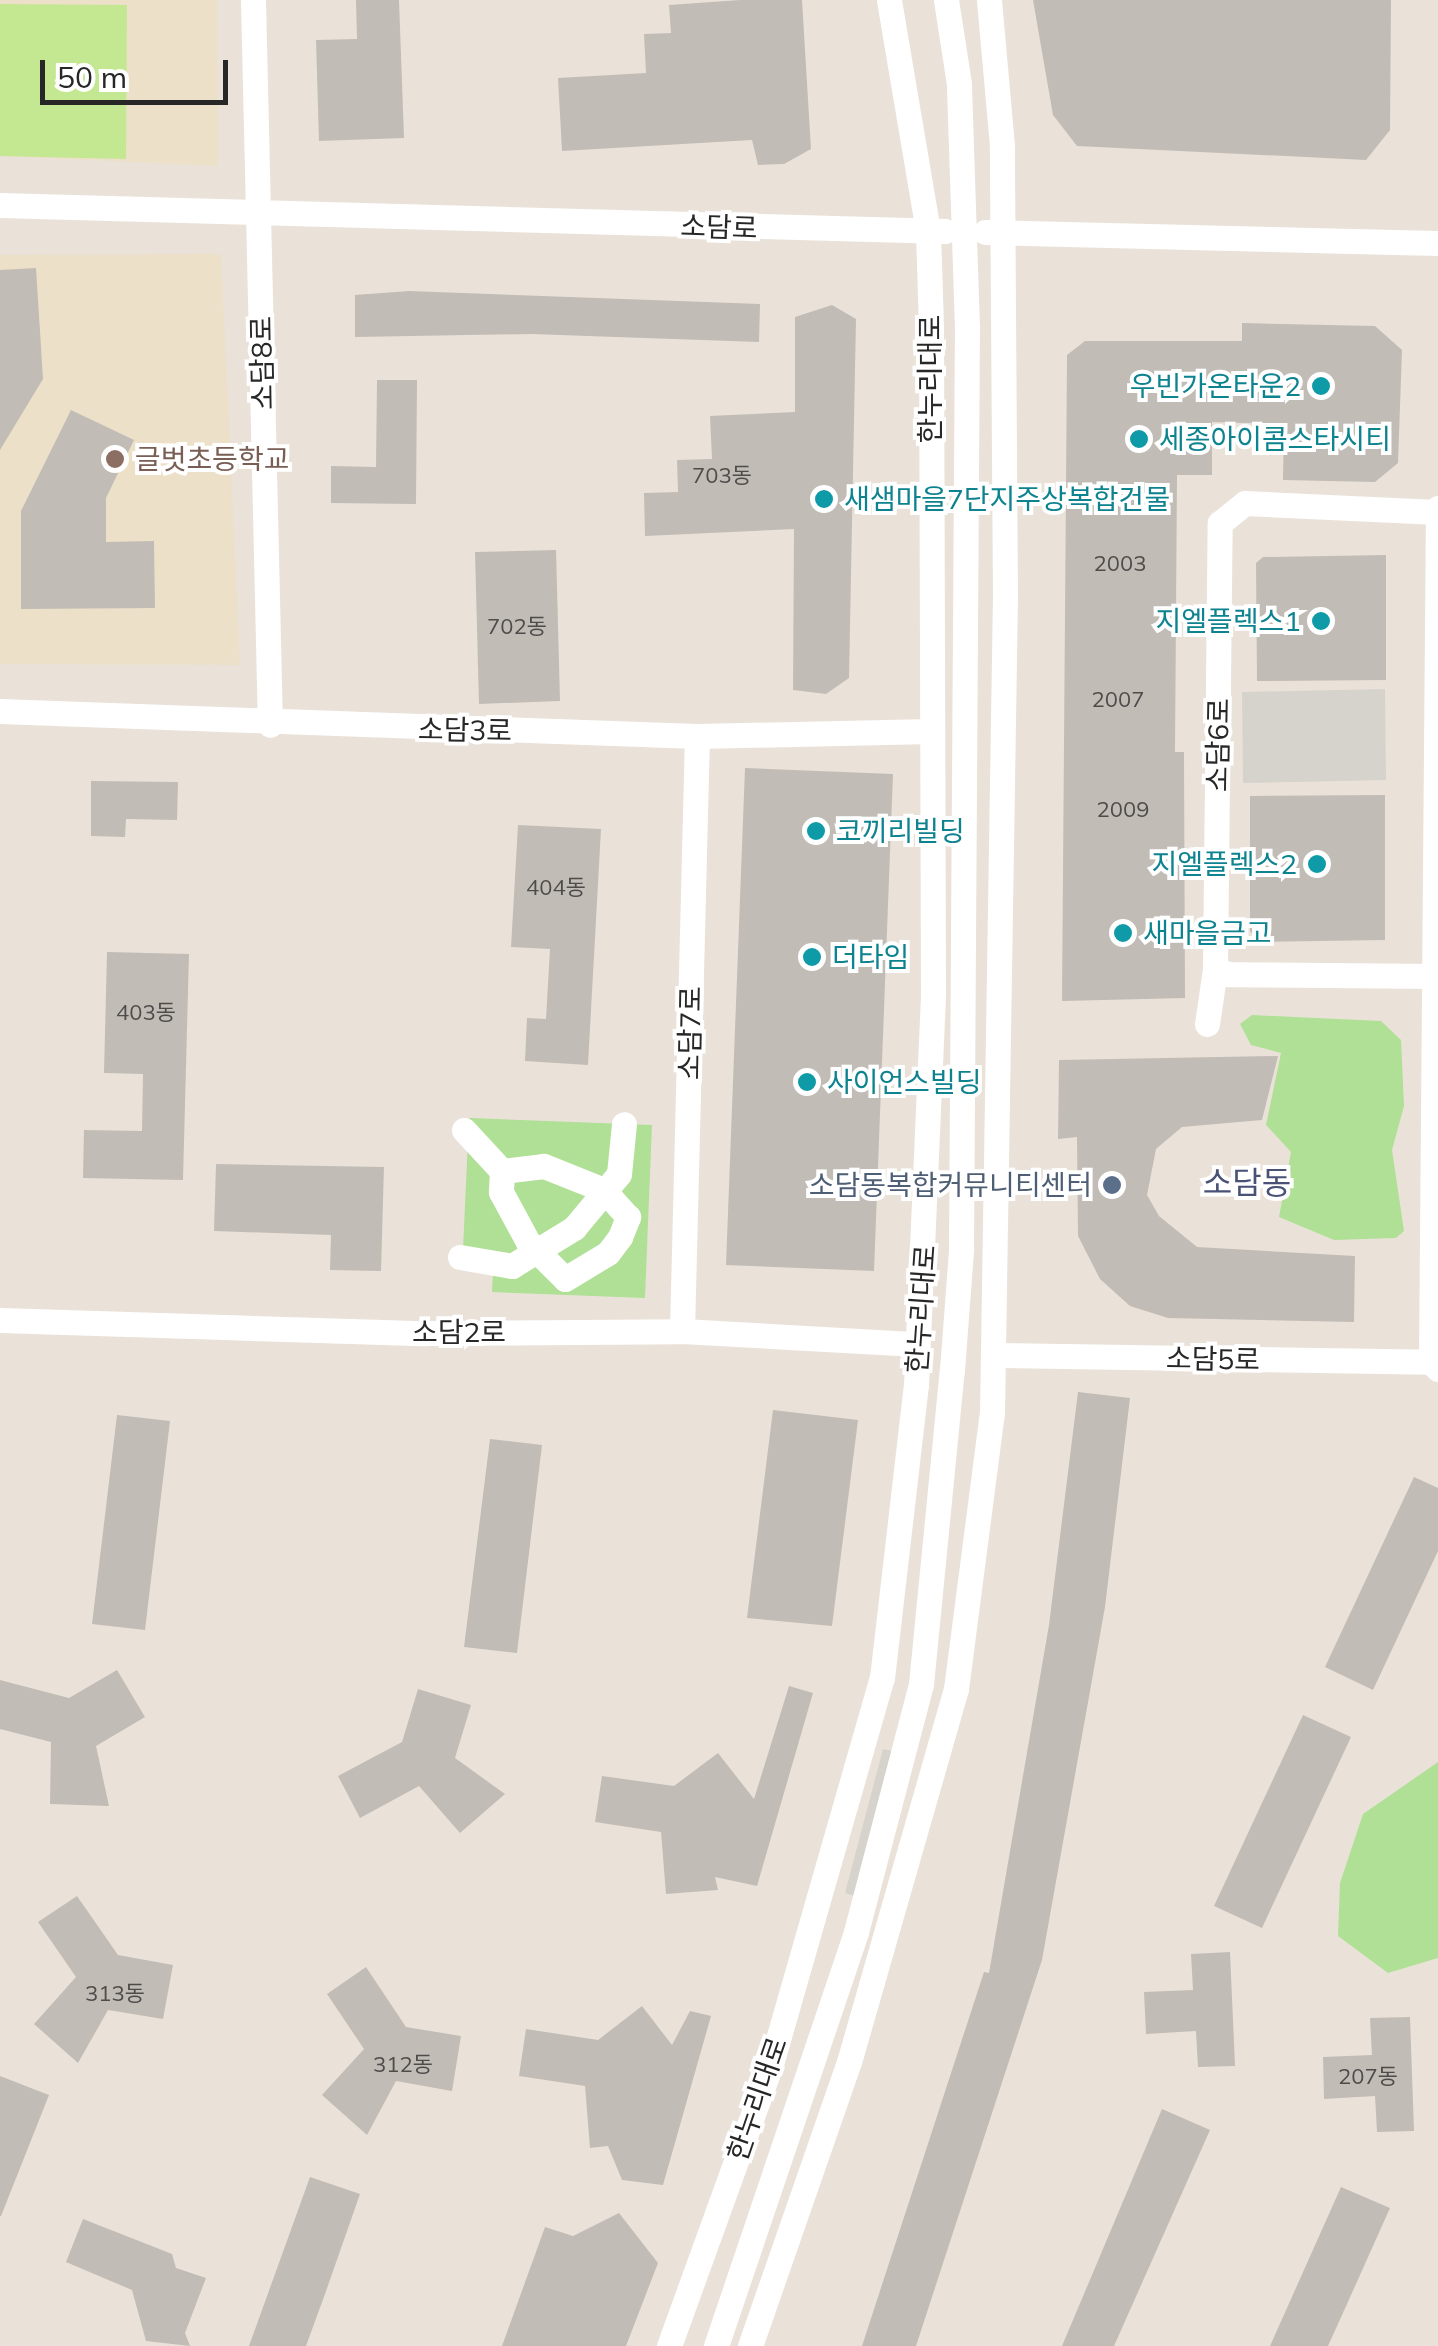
<!DOCTYPE html>
<meta charset="utf-8">
<style>
body{margin:0}
#map{position:relative;width:1438px;height:2346px;overflow:hidden;background:#eae2d9;font-family:Mulish,"Noto Sans KR",sans-serif}
div>[style]{position:absolute}
[style*='--x']{left:calc(var(--x)*1px);top:calc(var(--y)*1px);width:calc(var(--w)*1px);rotate:calc(var(--a)*1deg)}
.education>*{inset:0;background:#ece0c8}
.green>*{inset:0;background:#b0e096}
.pitch>*{inset:0;background:#c4e792}
.plaza>*{inset:0;background:#d6d2cc}
.building>*{inset:0;background:#c2bcb6}
.minor>*{height:25px;margin:-12.5px;padding:0 12.5px;transform-origin:12.5px;border-radius:12.5px;background:#fff}
.dots>*{width:28px;height:28px;translate:-50% -50%;box-sizing:border-box;border:5px solid #fff;border-radius:50%}
span{translate:-50% -50%;white-space:nowrap;text-align:center;line-height:1.15;-webkit-text-stroke:8px #fff;paint-order:stroke}
.number-label{font-size:22px;color:#4e4c4b}
.number-label span{-webkit-text-stroke-width:0}
.street-label{font-size:28px;color:#272727}
.culture-label{font-size:28px;color:#0d838f}
.right{translate:-100% -50%;text-align:right}
.left{translate:0 -50%;text-align:left}
.education-label{font-size:28px;color:#785e54}
.service-label{font-size:28px;color:#4e5e75}
.quarter-label{font-size:32px;color:#495276}
.scale{position:absolute;left:40px;top:60px;width:188px;height:45px;box-sizing:border-box;border:5px solid #272727;border-top:0;padding-left:12px;font-size:30px;line-height:35px;white-space:nowrap;color:#272727;-webkit-text-stroke:8px #fff;paint-order:stroke}
</style>
<div id="map">
<div class="education">
<i style="clip-path:polygon(0 0,217px 0,218px 166px,0 156px)"></i>
<i style="clip-path:polygon(221px 254px,240px 665px,0 664px,0 255px)"></i>
</div>
<div class="green">
<i style="clip-path:polygon(1252px 1015px,1381px 1021px,1401px 1040px,1404px 1106px,1392px 1150px,1404px 1231px,1396px 1238px,1334px 1240px,1279px 1217px,1291px 1152px,1266px 1125px,1281px 1053px,1251px 1045px,1240px 1024px)"></i>
<i style="clip-path:polygon(469px 1118px,652px 1125px,645px 1298px,492px 1292px,494px 1251px,463px 1249px)"></i>
<i style="clip-path:polygon(1438px 1762px,1438px 1958px,1388px 1973px,1338px 1936px,1340px 1883px,1363px 1814px)"></i>
</div>
<div class="pitch">
<i style="clip-path:polygon(0 4px,127px 5px,126px 159px,0 156px)"></i>
</div>
<div class="plaza">
<i style="clip-path:polygon(1385px 689px,1386px 780px,1243px 783px,1242px 692px)"></i>
<i style="clip-path:polygon(883px 1749px,897px 1752px,858px 1897px,845px 1893px)"></i>
</div>
<div class="building">
<i style="clip-path:polygon(356px 0,399px 0,404px 138px,319px 141px,316px 40px,357px 39px)"></i>
<i style="clip-path:polygon(740px 0,802px 0,811px 149px,784px 164px,758px 165px,752px 140px,562px 151px,558px 78px,646px 73px,644px 34px,671px 33px,669px 5px)"></i>
<i style="clip-path:polygon(1033px 0,1391px 0,1390px 130px,1366px 160px,1077px 146px,1053px 115px)"></i>
<i style="clip-path:polygon(36px 268px,43px 379px,0 450px,0 270px)"></i>
<i style="clip-path:polygon(409px 291px,760px 304px,759px 342px,531px 334px,355px 337px,355px 295px)"></i>
<i style="clip-path:polygon(832px 305px,856px 319px,849px 678px,826px 694px,793px 690px,794px 529px,645px 536px,644px 493px,678px 492px,677px 460px,712px 459px,710px 416px,795px 412px,795px 317px)"></i>
<i style="clip-path:polygon(1242px 323px,1375px 326px,1402px 350px,1398px 463px,1375px 482px,1283px 480px,1284px 424px,1212px 422px,1212px 475px,1177px 475px,1175px 752px,1184px 752px,1185px 998px,1062px 1001px,1067px 355px,1085px 341px,1242px 341px)"></i>
<i style="clip-path:polygon(377px 380px,417px 380px,416px 504px,331px 503px,331px 466px,376px 467px)"></i>
<i style="clip-path:polygon(71px 410px,134px 440px,106px 498px,106px 542px,154px 541px,155px 608px,21px 609px,21px 511px)"></i>
<i style="clip-path:polygon(556px 550px,560px 701px,479px 704px,475px 552px)"></i>
<i style="clip-path:polygon(1386px 555px,1386px 680px,1257px 681px,1256px 563px,1263px 557px)"></i>
<i style="clip-path:polygon(745px 768px,893px 774px,874px 1271px,726px 1265px)"></i>
<i style="clip-path:polygon(91px 781px,178px 782px,177px 820px,126px 819px,125px 837px,91px 836px)"></i>
<i style="clip-path:polygon(1385px 795px,1385px 940px,1259px 942px,1250px 931px,1250px 796px)"></i>
<i style="clip-path:polygon(518px 825px,601px 829px,588px 1065px,525px 1061px,527px 1018px,546px 1019px,550px 949px,511px 947px)"></i>
<i style="clip-path:polygon(107px 952px,189px 954px,183px 1180px,83px 1178px,84px 1130px,142px 1131px,143px 1074px,104px 1073px)"></i>
<i style="clip-path:polygon(1278px 1056px,1262px 1120px,1182px 1127px,1156px 1149px,1147px 1195px,1159px 1216px,1197px 1247px,1355px 1256px,1354px 1322px,1168px 1318px,1130px 1306px,1100px 1279px,1078px 1236px,1077px 1137px,1058px 1139px,1059px 1060px)"></i>
<i style="clip-path:polygon(216px 1164px,384px 1167px,381px 1271px,330px 1270px,331px 1235px,214px 1231px)"></i>
<i style="clip-path:polygon(1078px 1392px,1130px 1398px,1105px 1607px,1042px 1960px,916px 2346px,862px 2346px,984px 1972px,989px 1973px,1049px 1625px)"></i>
<i style="clip-path:polygon(773px 1410px,858px 1420px,832px 1626px,747px 1618px)"></i>
<i style="clip-path:polygon(117px 1415px,170px 1421px,145px 1630px,92px 1624px)"></i>
<i style="clip-path:polygon(490px 1439px,542px 1445px,517px 1653px,464px 1647px)"></i>
<i style="clip-path:polygon(1414px 1477px,1438px 1488px,1438px 1551px,1373px 1690px,1325px 1667px)"></i>
<i style="clip-path:polygon(117px 1670px,145px 1717px,96px 1746px,109px 1806px,50px 1804px,51px 1742px,0 1729px,0 1680px,69px 1698px)"></i>
<i style="clip-path:polygon(789px 1686px,813px 1693px,757px 1886px,715px 1877px,718px 1890px,666px 1894px,661px 1832px,595px 1822px,602px 1776px,674px 1786px,718px 1753px,754px 1799px)"></i>
<i style="clip-path:polygon(418px 1689px,471px 1705px,455px 1758px,505px 1794px,460px 1833px,419px 1786px,360px 1818px,338px 1776px,402px 1742px)"></i>
<i style="clip-path:polygon(1303px 1715px,1351px 1737px,1262px 1928px,1214px 1906px)"></i>
<i style="clip-path:polygon(77px 1896px,118px 1955px,173px 1965px,163px 2019px,108px 2010px,78px 2063px,34px 2024px,76px 1977px,38px 1922px)"></i>
<i style="clip-path:polygon(1230px 1952px,1235px 2066px,1198px 2067px,1196px 2031px,1146px 2034px,1144px 1992px,1193px 1990px,1191px 1954px)"></i>
<i style="clip-path:polygon(366px 1967px,406px 2027px,461px 2036px,452px 2091px,396px 2081px,367px 2135px,322px 2095px,364px 2049px,327px 1994px)"></i>
<i style="clip-path:polygon(642px 2006px,672px 2045px,690px 2011px,711px 2016px,663px 2185px,622px 2180px,608px 2146px,590px 2148px,585px 2086px,519px 2076px,526px 2029px,598px 2040px)"></i>
<i style="clip-path:polygon(1410px 2017px,1414px 2131px,1377px 2132px,1375px 2096px,1324px 2099px,1323px 2057px,1372px 2055px,1370px 2018px)"></i>
<i style="clip-path:polygon(0 2076px,49px 2095px,1px 2216px,0 2216px)"></i>
<i style="clip-path:polygon(1162px 2109px,1210px 2130px,1114px 2346px,1062px 2346px)"></i>
<i style="clip-path:polygon(310px 2177px,360px 2194px,325px 2294px,306px 2346px,249px 2346px)"></i>
<i style="clip-path:polygon(1341px 2187px,1390px 2208px,1347px 2304px,1328px 2346px,1270px 2346px)"></i>
<i style="clip-path:polygon(619px 2213px,658px 2263px,626px 2346px,502px 2346px,545px 2227px,573px 2236px)"></i>
<i style="clip-path:polygon(83px 2219px,172px 2254px,176px 2268px,206px 2278px,185px 2333px,190px 2346px,146px 2341px,132px 2290px,66px 2262px)"></i>
</div>
<div class="minor">
<i style="--x:253;--y:0;--w:725;--a:88.66"></i>
<i style="--x:0;--y:205;--w:945;--a:1.58"></i>
<i style="--x:985;--y:232;--w:453;--a:1.4"></i>
<i style="--x:1438;--y:508;--w:854;--a:90.47"></i>
<i style="--x:1431;--y:1362;--w:10;--a:45"></i>
<i style="--x:0;--y:711;--w:697;--a:2.05"></i>
<i style="--x:697;--y:736;--w:234;--a:-1.2"></i>
<i style="--x:1437;--y:976;--w:209;--a:-179.5"></i>
<i style="--x:1228;--y:974;--w:14;--a:-159"></i>
<i style="--x:1215;--y:969;--w:446;--a:-89.4"></i>
<i style="--x:1220;--y:523;--w:32;--a:-39"></i>
<i style="--x:1245;--y:503;--w:193;--a:2.7"></i>
<i style="--x:1207;--y:1024;--w:56;--a:-81.7"></i>
<i style="--x:464;--y:1130;--w:56;--a:47.2"></i>
<i style="--x:502;--y:1171;--w:21;--a:93"></i>
<i style="--x:501;--y:1192;--w:57;--a:61.6"></i>
<i style="--x:528;--y:1242;--w:52;--a:45"></i>
<i style="--x:565;--y:1279;--w:50;--a:-31.2"></i>
<i style="--x:608;--y:1253;--w:20;--a:-53"></i>
<i style="--x:620;--y:1237;--w:22;--a:-68"></i>
<i style="--x:628;--y:1217;--w:36;--a:-132"></i>
<i style="--x:604;--y:1190;--w:65;--a:-158.2"></i>
<i style="--x:544;--y:1166;--w:42;--a:173.2"></i>
<i style="--x:460;--y:1257;--w:53;--a:9.8"></i>
<i style="--x:512;--y:1266;--w:73;--a:-31.5"></i>
<i style="--x:574;--y:1228;--w:70;--a:-50.2"></i>
<i style="--x:619;--y:1174;--w:50;--a:-84.3"></i>
<i style="--x:0;--y:1320;--w:423;--a:1.8"></i>
<i style="--x:423;--y:1333;--w:259;--a:-0.4"></i>
<i style="--x:682;--y:1331;--w:235;--a:3.2"></i>
<i style="--x:682;--y:1331;--w:595;--a:-88.56"></i>
<i style="--x:995;--y:1355;--w:436;--a:0.9"></i>
<i style="--x:669;--y:2346;--w:300;--a:-70.1"></i>
<i style="--x:771;--y:2064;--w:402;--a:-74"></i>
<i style="--x:882;--y:1678;--w:295;--a:-83.4"></i>
<i style="--x:916;--y:1385;--w:394;--a:-87.5"></i>
<i style="--x:933;--y:991;--w:664;--a:-90.17"></i>
<i style="--x:931;--y:327;--w:96;--a:-91.8"></i>
<i style="--x:928;--y:231;--w:234;--a:-99.6"></i>
<i style="--x:716;--y:2346;--w:437;--a:-71.3"></i>
<i style="--x:856;--y:1932;--w:256;--a:-75.3"></i>
<i style="--x:921;--y:1684;--w:316;--a:-84.4"></i>
<i style="--x:952;--y:1370;--w:121;--a:-85.7"></i>
<i style="--x:961;--y:1249;--w:921;--a:-89.63"></i>
<i style="--x:967;--y:328;--w:244;--a:-91.9"></i>
<i style="--x:959;--y:84;--w:85;--a:-98.8"></i>
<i style="--x:750;--y:2346;--w:301;--a:-70.8"></i>
<i style="--x:849;--y:2062;--w:388;--a:-74"></i>
<i style="--x:956;--y:1689;--w:278;--a:-82.6"></i>
<i style="--x:992;--y:1413;--w:816;--a:-89.09"></i>
<i style="--x:1005;--y:597;--w:451;--a:-90.4"></i>
<i style="--x:1002;--y:146;--w:147;--a:-95.1"></i>
</div>
<div class="dots">
<i style="left:1321px;top:386px;background:#0f9aa8"></i>
<i style="left:1139px;top:439px;background:#0f9aa8"></i>
<i style="left:115px;top:459px;background:#8d6e63"></i>
<i style="left:824px;top:499px;background:#0f9aa8"></i>
<i style="left:1321px;top:621px;background:#0f9aa8"></i>
<i style="left:816px;top:831px;background:#0f9aa8"></i>
<i style="left:1317px;top:864px;background:#0f9aa8"></i>
<i style="left:1123px;top:933px;background:#0f9aa8"></i>
<i style="left:812px;top:957px;background:#0f9aa8"></i>
<i style="left:807px;top:1082px;background:#0f9aa8"></i>
<i style="left:1112px;top:1185px;background:#5c6f8a"></i>
</div>
<div class="number-label">
<span style="left:722px;top:476px">703동</span>
<span style="left:1120px;top:564px">2003</span>
<span style="left:517px;top:627px">702동</span>
<span style="left:1118px;top:700px">2007</span>
<span style="left:1123px;top:810px">2009</span>
<span style="left:556px;top:888px">404동</span>
<span style="left:146px;top:1013px">403동</span>
<span style="left:115px;top:1994px">313동</span>
<span style="left:403px;top:2065px">312동</span>
<span style="left:1368px;top:2077px">207동</span>
</div>
<div class="street-label">
<span style="left:719px;top:227px;rotate:2deg">소담로</span>
<span style="left:262px;top:363px;rotate:-91deg">소담8로</span>
<span style="left:930px;top:379px;rotate:-90deg">한누리대로</span>
<span style="left:465px;top:730px;rotate:1deg">소담3로</span>
<span style="left:1218px;top:745px;rotate:-89deg">소담6로</span>
<span style="left:690px;top:1033px;rotate:-89deg">소담7로</span>
<span style="left:921px;top:1309px;rotate:-86deg">한누리대로</span>
<span style="left:459px;top:1332px">소담2로</span>
<span style="left:1213px;top:1359px;rotate:1deg">소담5로</span>
<span style="left:757px;top:2099px;rotate:-71deg">한누리대로</span>
</div>
<div class="culture-label">
<span class="right" style="left:1301px;top:386px">우빈가온타운2</span>
<span class="left" style="left:1159px;top:439px">세종아이콤스타시티</span>
<span class="left" style="left:844px;top:499px">새샘마을7단지주상복합건물</span>
<span class="right" style="left:1301px;top:621px">지엘플렉스1</span>
<span class="left" style="left:836px;top:831px">코끼리빌딩</span>
<span class="right" style="left:1297px;top:864px">지엘플렉스2</span>
<span class="left" style="left:1143px;top:933px">새마을금고</span>
<span class="left" style="left:832px;top:957px">더타임</span>
<span class="left" style="left:827px;top:1082px">사이언스빌딩</span>
</div>
<div class="education-label">
<span class="left" style="left:135px;top:459px">글벗초등학교</span>
</div>
<div class="service-label">
<span class="right" style="left:1092px;top:1185px">소담동복합커뮤니티센터</span>
</div>
<div class="quarter-label">
<span style="left:1247px;top:1182px">소담동</span>
</div>
<div class="scale">50 m</div>
</div>
